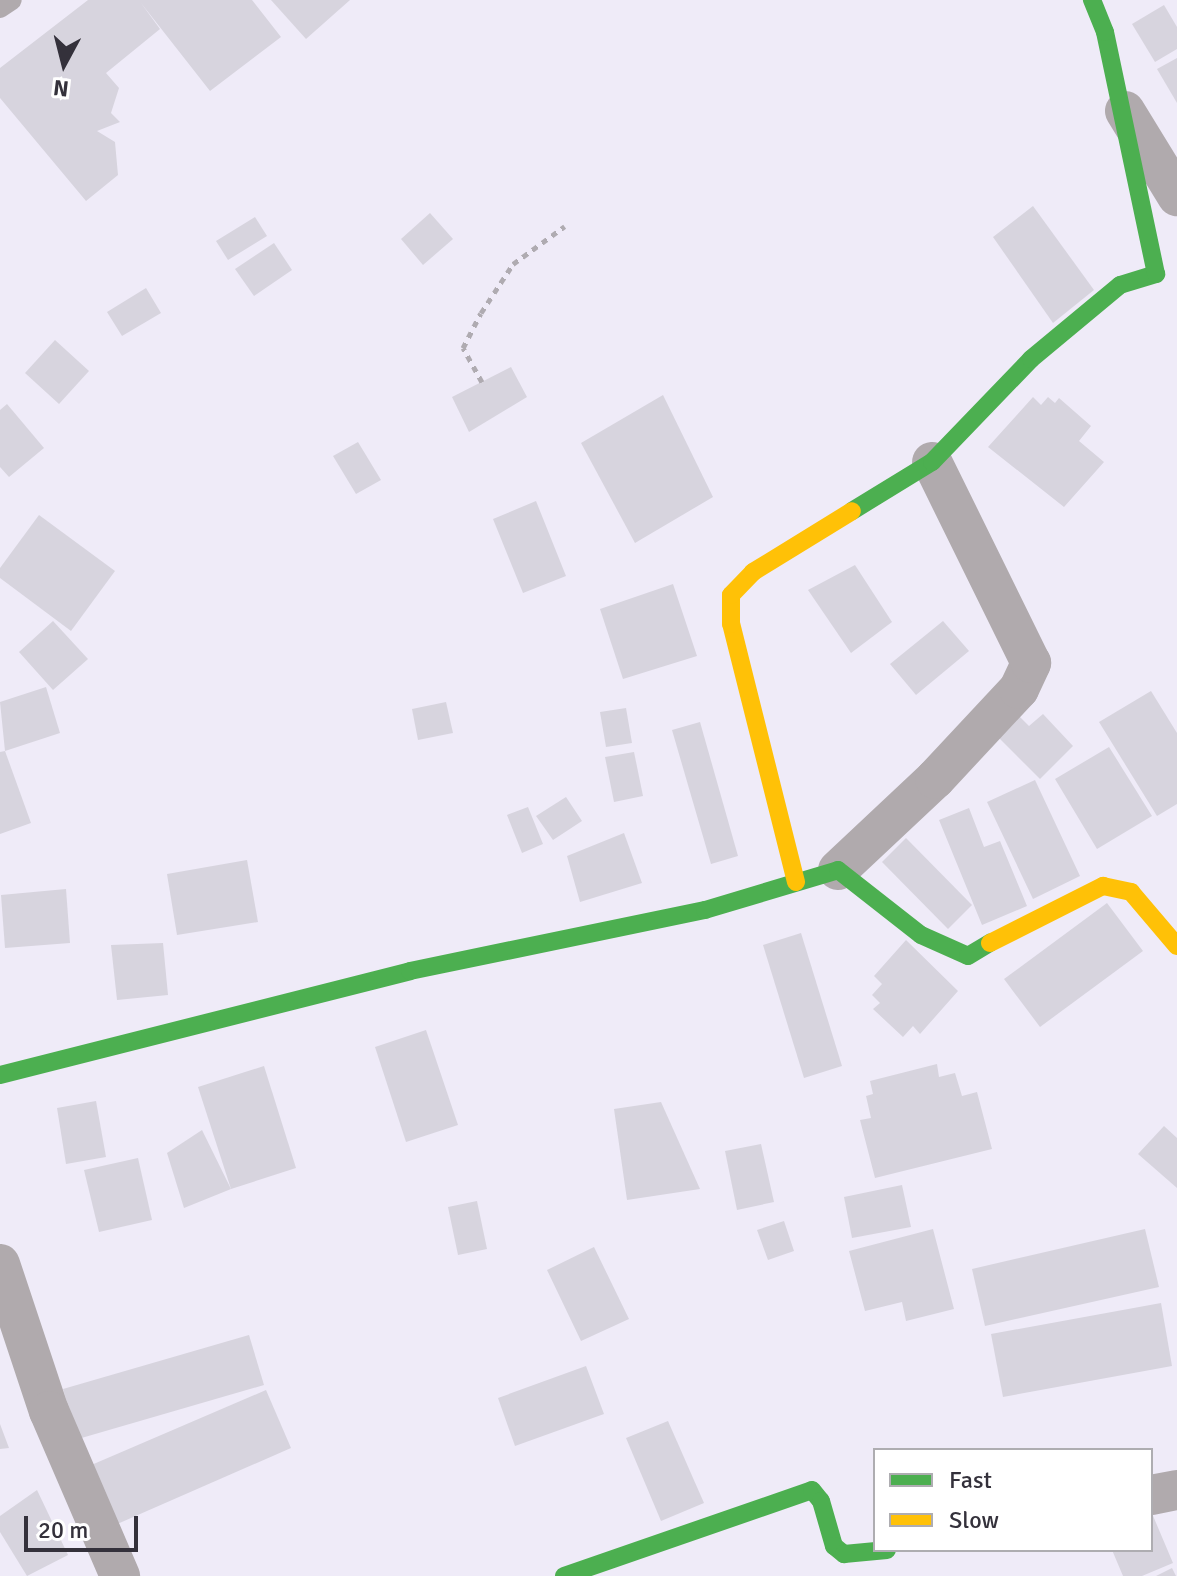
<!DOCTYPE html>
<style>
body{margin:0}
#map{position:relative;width:1177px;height:1576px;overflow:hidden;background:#efebf8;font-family:Signika,sans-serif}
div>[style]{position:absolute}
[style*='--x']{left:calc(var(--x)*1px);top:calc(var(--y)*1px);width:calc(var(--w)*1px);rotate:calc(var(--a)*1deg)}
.building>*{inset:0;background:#d7d4de}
.path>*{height:5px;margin-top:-2.5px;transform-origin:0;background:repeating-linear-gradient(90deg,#afabb1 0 6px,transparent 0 12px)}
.lane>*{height:20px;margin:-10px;padding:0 10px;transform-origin:10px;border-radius:10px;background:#b0aaad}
.street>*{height:40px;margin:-20px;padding:0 20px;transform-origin:20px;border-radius:20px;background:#b0aaad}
.fast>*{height:18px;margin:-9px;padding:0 9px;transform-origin:9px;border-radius:9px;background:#4caf50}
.slow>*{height:18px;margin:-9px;padding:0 9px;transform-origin:9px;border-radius:9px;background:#ffc107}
span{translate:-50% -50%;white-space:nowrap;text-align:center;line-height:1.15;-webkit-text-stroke:8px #fff;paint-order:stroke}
.legend{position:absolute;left:873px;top:1448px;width:280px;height:104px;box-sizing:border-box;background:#fff;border:2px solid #aeadb1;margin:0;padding:10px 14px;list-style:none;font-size:24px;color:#34313b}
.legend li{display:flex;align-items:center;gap:16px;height:40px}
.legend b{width:40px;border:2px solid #aeadb1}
.north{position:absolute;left:24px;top:24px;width:80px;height:80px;-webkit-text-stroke:6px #fff;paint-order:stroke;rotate:187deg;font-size:22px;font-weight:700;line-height:32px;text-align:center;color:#34313b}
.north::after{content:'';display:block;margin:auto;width:28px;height:36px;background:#34313b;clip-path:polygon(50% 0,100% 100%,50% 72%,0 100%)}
.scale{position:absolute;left:24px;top:1516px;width:114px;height:36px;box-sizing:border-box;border:4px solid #34313b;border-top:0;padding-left:10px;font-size:24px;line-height:28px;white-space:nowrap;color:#34313b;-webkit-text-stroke:6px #fff;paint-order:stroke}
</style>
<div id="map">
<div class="building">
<i style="clip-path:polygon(88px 0,252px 0,281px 37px,210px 91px,141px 3px,160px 29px,106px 73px,119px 88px,111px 113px,120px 122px,97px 131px,115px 142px,118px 175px,86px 201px,0 98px,0 68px)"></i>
<i style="clip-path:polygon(271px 0,350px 0,306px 39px)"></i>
<i style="clip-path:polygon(1164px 5px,1177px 27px,1177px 49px,1155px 62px,1132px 24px)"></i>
<i style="clip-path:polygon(1177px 58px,1177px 103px,1157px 69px)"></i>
<i style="clip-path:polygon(1033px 206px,1094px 290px,1053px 323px,993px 237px)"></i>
<i style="clip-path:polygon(430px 213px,453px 239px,423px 265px,401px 239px)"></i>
<i style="clip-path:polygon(255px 217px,267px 236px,228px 260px,216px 241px)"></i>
<i style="clip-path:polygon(274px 243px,292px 270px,254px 296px,235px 269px)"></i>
<i style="clip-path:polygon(146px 288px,161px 313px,122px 336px,107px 312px)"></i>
<i style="clip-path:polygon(55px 340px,89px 371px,59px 404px,25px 373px)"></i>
<i style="clip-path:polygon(511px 367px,527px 397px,469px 432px,452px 397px)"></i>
<i style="clip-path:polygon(663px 395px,713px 497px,635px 543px,581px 443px)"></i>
<i style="clip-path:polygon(1033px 397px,1041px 405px,1048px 397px,1055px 403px,1059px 398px,1091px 426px,1079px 441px,1104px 462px,1064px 507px,988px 447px)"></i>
<i style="clip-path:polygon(7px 404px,44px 448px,9px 477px,0 467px,0 410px)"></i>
<i style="clip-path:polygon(358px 442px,381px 480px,356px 494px,333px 456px)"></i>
<i style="clip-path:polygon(536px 501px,566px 576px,523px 593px,493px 519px)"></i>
<i style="clip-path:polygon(39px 515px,115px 571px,71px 631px,0 578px,0 568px)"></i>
<i style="clip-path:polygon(855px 565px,892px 622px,851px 653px,808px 590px)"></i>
<i style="clip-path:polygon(673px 584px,697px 656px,623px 679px,600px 609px)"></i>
<i style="clip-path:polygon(53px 621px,88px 659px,53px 690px,19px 652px)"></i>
<i style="clip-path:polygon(943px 621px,969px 651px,916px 695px,890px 664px)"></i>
<i style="clip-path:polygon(46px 687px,60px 733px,5px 751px,0 702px)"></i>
<i style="clip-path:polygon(1151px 691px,1177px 733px,1177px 804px,1157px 816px,1099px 722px)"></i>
<i style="clip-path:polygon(446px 702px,453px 733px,418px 740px,412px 709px)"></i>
<i style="clip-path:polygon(626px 708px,632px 743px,606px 747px,600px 712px)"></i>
<i style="clip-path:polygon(1017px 714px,1029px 726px,1043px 714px,1073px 746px,1040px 779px,996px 735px)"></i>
<i style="clip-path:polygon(700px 722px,738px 856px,711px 864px,672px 730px)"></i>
<i style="clip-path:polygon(1109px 747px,1152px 816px,1097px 849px,1055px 779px)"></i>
<i style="clip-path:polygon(5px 751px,31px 823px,0 834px,0 752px)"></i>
<i style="clip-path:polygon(634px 752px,643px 796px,614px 802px,605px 757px)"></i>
<i style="clip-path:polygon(1035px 780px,1080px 876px,1033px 899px,987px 802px)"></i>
<i style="clip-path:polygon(566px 797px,582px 821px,553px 840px,536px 816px)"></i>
<i style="clip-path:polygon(528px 807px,543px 844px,522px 853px,507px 815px)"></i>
<i style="clip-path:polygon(969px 808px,984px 847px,1000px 841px,1027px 906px,982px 925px,939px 820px)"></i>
<i style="clip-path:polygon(624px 833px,642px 883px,580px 902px,567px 856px)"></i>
<i style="clip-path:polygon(906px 838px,972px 905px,948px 929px,882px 862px)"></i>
<i style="clip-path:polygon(247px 860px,258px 922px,177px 935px,167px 874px)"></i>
<i style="clip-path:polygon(66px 889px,70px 943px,5px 948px,1px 895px)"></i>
<i style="clip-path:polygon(1107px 903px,1143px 951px,1040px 1027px,1004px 979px)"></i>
<i style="clip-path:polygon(801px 933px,842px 1066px,804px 1078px,763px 945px)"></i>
<i style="clip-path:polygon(906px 940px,958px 991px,920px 1034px,913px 1026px,903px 1037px,873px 1009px,880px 1003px,872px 995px,882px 984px,874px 976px)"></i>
<i style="clip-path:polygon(163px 943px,168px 995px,117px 1000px,111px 945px)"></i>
<i style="clip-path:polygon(426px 1030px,458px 1125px,406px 1142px,375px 1047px)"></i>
<i style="clip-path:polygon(937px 1064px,939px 1077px,955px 1073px,962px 1096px,977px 1092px,992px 1149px,875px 1178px,860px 1120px,871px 1118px,866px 1096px,873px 1094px,870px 1081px)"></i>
<i style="clip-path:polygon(264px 1066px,296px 1168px,231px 1189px,198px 1087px)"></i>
<i style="clip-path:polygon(96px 1101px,106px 1157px,66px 1164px,57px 1108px)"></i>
<i style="clip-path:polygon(661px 1102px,700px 1189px,627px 1200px,614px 1109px)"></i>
<i style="clip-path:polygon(1164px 1126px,1177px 1138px,1177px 1188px,1138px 1154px)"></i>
<i style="clip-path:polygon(202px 1130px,231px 1189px,184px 1208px,167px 1153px)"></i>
<i style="clip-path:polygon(761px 1144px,774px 1202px,737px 1210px,725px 1151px)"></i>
<i style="clip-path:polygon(138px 1158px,152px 1220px,99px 1232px,84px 1170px)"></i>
<i style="clip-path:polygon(902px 1185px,911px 1227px,852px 1238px,844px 1197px)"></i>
<i style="clip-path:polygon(477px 1201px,487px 1249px,458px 1255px,448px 1207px)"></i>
<i style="clip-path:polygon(784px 1221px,794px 1251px,768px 1260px,757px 1230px)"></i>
<i style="clip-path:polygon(933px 1229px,954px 1309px,906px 1321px,902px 1302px,865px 1311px,849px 1251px)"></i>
<i style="clip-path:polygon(1145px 1229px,1159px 1287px,985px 1326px,972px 1269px)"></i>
<i style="clip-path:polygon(594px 1247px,629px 1319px,581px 1341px,547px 1270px)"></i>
<i style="clip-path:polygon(1161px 1303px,1172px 1366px,1003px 1397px,991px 1334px)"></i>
<i style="clip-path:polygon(249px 1335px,264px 1385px,78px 1439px,63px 1389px)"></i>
<i style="clip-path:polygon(586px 1366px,604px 1414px,515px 1446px,498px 1398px)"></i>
<i style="clip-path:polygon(266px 1390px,291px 1448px,115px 1525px,89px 1466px)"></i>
<i style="clip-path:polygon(668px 1421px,704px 1503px,661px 1521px,626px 1438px)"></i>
<i style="clip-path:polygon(0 1424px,9px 1448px,0 1449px)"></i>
<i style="clip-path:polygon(37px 1490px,68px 1555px,27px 1576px,0 1532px,0 1516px)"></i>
<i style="clip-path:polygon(1151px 1511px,1173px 1563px,1142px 1576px,1123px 1576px,1112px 1550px,1151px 1550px)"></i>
<i style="clip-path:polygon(1172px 1568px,1176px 1576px,1156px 1576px)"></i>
</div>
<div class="path">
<i style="--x:482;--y:382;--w:39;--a:-119"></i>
<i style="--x:463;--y:348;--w:39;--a:-63"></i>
<i style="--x:481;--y:313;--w:59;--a:-56.9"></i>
<i style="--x:513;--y:264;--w:64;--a:-36.2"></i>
</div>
<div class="lane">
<i style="--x:0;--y:8;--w:14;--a:-34"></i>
</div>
<div class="street">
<i style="--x:1125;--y:111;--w:100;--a:58.5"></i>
<i style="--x:838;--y:870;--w:133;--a:-43.2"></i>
<i style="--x:935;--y:779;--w:123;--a:-47"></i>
<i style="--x:1019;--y:689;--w:29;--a:-65"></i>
<i style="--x:1031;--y:663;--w:224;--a:-116.2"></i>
<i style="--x:0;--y:1264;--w:155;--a:71.6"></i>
<i style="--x:49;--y:1411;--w:180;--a:66.7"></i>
<i style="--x:1151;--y:1495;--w:26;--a:-11"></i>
</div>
<div class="fast">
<i style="--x:852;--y:511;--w:94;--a:-31.5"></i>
<i style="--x:932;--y:462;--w:143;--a:-46.1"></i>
<i style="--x:1031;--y:359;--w:116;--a:-39.7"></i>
<i style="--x:1120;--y:285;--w:38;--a:-17"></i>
<i style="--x:1156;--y:274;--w:247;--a:-101.9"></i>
<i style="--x:1105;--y:32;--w:35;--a:-112"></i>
<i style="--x:0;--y:1075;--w:423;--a:-14.2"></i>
<i style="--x:410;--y:971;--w:301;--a:-11.7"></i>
<i style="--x:705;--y:910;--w:139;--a:-16.7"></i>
<i style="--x:838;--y:870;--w:105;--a:38.1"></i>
<i style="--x:921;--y:935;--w:51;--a:24.1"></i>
<i style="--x:968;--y:956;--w:26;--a:-31"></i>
<i style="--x:564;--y:1576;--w:262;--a:-19.1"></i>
<i style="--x:812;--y:1490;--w:14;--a:51"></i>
<i style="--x:821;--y:1501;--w:47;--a:73.9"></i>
<i style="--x:834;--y:1546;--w:13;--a:39"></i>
<i style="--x:844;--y:1554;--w:43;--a:-5.3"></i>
</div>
<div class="slow">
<i style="--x:796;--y:882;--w:266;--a:-104.1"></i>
<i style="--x:731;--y:624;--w:29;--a:-90"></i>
<i style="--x:731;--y:595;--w:32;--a:-46"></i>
<i style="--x:753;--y:572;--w:116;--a:-31.6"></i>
<i style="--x:990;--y:943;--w:127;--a:-26.8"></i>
<i style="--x:1103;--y:886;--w:29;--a:12"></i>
<i style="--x:1131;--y:892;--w:71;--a:49.6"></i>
</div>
<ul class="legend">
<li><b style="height:10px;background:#4caf50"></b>Fast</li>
<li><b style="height:10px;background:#ffc107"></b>Slow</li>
</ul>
<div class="north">N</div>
<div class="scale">20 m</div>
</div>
